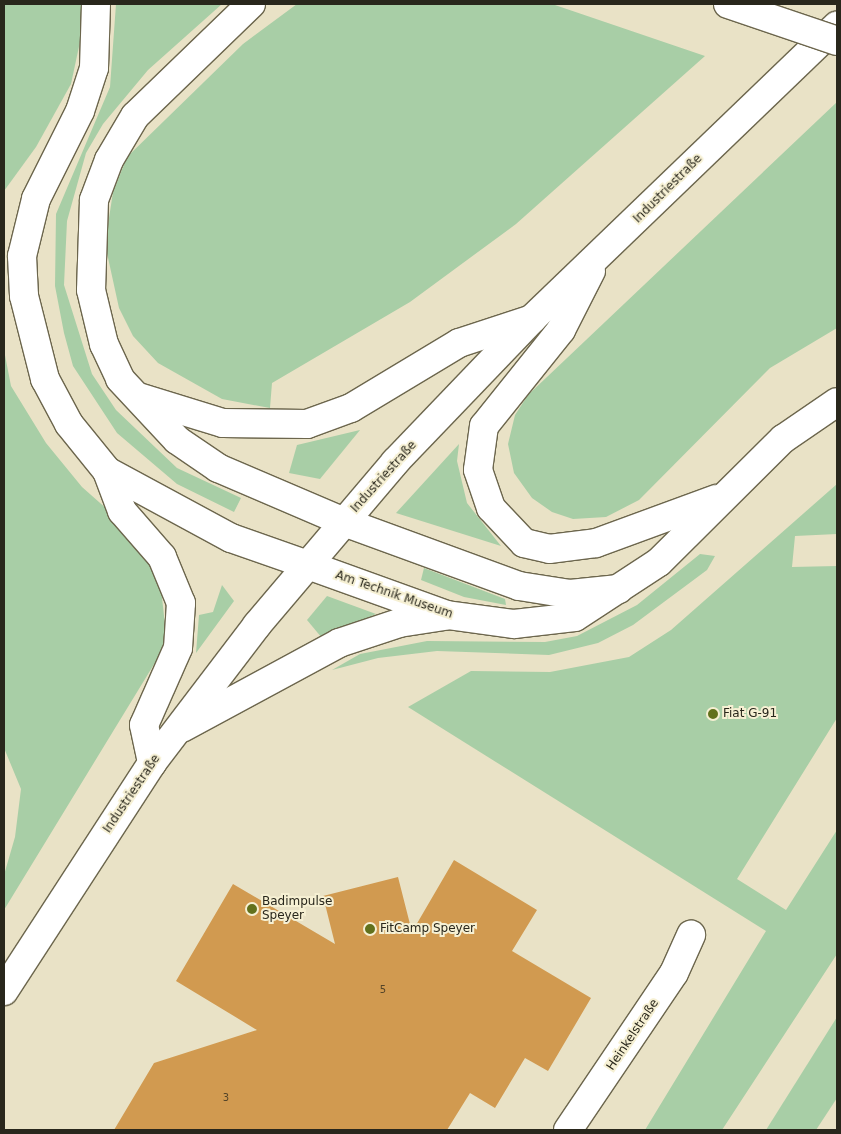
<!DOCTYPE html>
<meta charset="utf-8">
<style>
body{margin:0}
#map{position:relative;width:841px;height:1134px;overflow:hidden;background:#e9e2c6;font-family:"DejaVu Sans",sans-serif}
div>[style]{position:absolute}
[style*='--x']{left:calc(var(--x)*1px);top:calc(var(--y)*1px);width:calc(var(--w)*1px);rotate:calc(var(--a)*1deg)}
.green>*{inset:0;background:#a8cea6}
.building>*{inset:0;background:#d19a50}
.roads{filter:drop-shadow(1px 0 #6c664d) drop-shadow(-1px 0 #6c664d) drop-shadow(0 1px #6c664d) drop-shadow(0 -1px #6c664d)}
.minor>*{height:28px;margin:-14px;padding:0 14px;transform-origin:14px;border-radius:14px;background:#fff}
.tertiary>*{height:28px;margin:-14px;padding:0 14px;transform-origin:14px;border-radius:14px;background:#fff}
.primary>*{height:28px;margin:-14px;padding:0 14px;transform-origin:14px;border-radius:14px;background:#fff}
.bridges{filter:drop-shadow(1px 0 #6c664d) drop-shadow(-1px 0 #6c664d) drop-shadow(0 1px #6c664d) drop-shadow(0 -1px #6c664d)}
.primary-bridge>*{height:28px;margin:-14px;padding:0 14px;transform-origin:14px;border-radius:14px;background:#fff}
.dots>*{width:14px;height:14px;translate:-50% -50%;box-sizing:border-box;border:2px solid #f6f0d3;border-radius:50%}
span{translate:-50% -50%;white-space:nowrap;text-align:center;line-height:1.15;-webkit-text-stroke:4px #f6f0d3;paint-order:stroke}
.number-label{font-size:10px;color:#534429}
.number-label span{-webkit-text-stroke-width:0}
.street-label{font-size:12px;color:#29271c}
.poi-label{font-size:12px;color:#29271c}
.left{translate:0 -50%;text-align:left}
.frame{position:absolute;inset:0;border:5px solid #29271c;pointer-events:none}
</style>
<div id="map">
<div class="green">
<i style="clip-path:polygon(4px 4px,81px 4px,84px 23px,71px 84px,36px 147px,4px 191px)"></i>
<i style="clip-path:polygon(116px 4px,222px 4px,148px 70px,103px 124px,86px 153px,67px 221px,64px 285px,92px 374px,116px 410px,177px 468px,241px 498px,234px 512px,177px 484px,117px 433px,73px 366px,64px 333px,55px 286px,56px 214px,110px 87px)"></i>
<i style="clip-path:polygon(297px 4px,552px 4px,705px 56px,516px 224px,410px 302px,272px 383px,270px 408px,222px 399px,158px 363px,133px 336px,119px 308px,105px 244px,113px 192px,127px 157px,243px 44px)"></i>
<i style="clip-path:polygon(837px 102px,837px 328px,770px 368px,639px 500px,606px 517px,573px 519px,552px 512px,532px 498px,514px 473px,508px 444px,515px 415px,528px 395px)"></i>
<i style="clip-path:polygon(4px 350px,11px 386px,46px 443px,82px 487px,134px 533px,159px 570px,167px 643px,4px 910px,4px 875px,15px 837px,21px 789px,4px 748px)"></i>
<i style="clip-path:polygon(360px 430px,320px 479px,289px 473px,297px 445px)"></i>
<i style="clip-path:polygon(459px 444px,457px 461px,467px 503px,501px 546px,396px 513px)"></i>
<i style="clip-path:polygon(837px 484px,837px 534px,795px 536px,792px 567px,837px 566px,837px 718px,737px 879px,786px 910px,837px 830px,837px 954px,722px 1130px,645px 1130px,766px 931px,408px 707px,471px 671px,550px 672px,629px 657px,671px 630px)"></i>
<i style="clip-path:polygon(700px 554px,715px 556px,707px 570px,633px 625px,598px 643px,549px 655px,437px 651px,378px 658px,332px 670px,360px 654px,427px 641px,545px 642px,577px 636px,637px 605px)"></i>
<i style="clip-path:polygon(424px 568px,505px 599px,506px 605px,464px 597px,421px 580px)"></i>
<i style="clip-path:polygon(222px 585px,234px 601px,196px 653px,199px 615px,213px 612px)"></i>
<i style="clip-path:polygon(327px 596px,376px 614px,322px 638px,307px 620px)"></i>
<i style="clip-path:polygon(837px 1017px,837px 1098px,816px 1130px,766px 1130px)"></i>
</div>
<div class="building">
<i style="clip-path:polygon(454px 860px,537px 910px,512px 951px,591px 998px,548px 1071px,525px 1058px,495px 1108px,470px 1093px,447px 1130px,114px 1130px,154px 1063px,257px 1030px,176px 981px,233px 884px,335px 944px,323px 896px,398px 877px,412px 932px)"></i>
</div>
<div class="roads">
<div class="minor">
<i style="--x:568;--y:1130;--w:189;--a:-56"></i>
<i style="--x:674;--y:973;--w:42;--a:-65.9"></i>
</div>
<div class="tertiary">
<i style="--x:591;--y:271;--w:66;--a:117"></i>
<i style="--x:561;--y:330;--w:123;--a:128.7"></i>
<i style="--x:484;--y:426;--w:44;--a:97.8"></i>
<i style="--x:478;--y:470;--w:40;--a:71.1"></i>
<i style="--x:491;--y:508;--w:48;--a:46.7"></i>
<i style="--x:524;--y:543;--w:26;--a:13"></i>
<i style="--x:549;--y:549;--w:47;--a:-7.3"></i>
<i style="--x:596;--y:543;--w:128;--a:-20.1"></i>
<i style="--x:344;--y:522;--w:186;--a:20.1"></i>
<i style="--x:519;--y:586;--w:52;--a:8.9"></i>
<i style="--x:570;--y:594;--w:49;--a:-5.8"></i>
<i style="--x:308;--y:565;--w:148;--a:19.8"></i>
<i style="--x:447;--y:615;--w:68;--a:7.7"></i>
<i style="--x:514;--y:624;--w:61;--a:-6.5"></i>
<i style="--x:575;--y:617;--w:100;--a:-33.2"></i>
<i style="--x:659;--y:562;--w:175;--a:-44.8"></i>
<i style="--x:783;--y:439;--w:65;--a:-34.4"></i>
<i style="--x:182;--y:728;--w:179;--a:-28.4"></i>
<i style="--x:339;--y:643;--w:63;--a:-18.4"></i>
<i style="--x:399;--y:623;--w:46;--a:-8.8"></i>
<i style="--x:4;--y:991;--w:272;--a:-57"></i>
<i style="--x:152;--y:763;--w:173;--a:-52.7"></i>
<i style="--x:257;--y:625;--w:214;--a:-49.7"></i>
<i style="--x:395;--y:462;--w:198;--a:-46.2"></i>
<i style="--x:532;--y:319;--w:423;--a:-43.9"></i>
</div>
<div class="primary">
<i style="--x:96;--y:4;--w:64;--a:91.8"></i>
<i style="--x:94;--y:68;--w:45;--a:108"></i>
<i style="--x:80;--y:111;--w:98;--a:116.6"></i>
<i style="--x:36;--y:199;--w:59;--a:103.8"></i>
<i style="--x:22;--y:256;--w:40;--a:87.1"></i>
<i style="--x:24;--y:296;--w:86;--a:75.8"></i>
<i style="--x:45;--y:379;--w:51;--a:61.9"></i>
<i style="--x:69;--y:424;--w:60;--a:51"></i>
<i style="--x:107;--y:471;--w:141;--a:28.4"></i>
<i style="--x:231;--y:538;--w:82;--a:19.3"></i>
<i style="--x:251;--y:4;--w:161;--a:136"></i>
<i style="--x:135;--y:116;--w:51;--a:120.6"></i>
<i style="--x:109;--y:160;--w:43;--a:110.6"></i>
<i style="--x:94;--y:200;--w:90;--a:91.9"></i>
<i style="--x:91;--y:290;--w:56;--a:76.5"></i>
<i style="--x:104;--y:344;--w:38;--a:65"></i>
<i style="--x:120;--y:379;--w:83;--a:46.9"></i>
<i style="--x:177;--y:440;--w:50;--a:34.3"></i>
<i style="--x:218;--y:468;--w:137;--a:23.2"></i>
<i style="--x:138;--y:397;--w:89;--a:17"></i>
<i style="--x:223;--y:423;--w:84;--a:0.7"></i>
<i style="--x:307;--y:424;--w:47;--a:-20"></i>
<i style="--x:351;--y:408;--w:126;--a:-31"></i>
<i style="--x:459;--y:343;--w:77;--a:-18.2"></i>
<i style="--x:107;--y:471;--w:43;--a:69.4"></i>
<i style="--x:122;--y:511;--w:61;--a:49"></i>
<i style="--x:162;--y:557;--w:50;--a:67.6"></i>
<i style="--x:181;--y:603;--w:45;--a:93.8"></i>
<i style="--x:178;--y:648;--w:84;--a:113.8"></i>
<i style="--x:144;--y:725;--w:39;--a:78"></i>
</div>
</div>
<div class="bridges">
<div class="primary-bridge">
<i style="--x:728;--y:4;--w:115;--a:18.7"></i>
</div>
</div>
<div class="dots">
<i style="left:713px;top:714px;background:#62711c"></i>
<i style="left:252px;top:909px;background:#62711c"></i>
<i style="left:370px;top:929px;background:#62711c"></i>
</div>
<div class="number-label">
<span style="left:383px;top:990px">5</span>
<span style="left:226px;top:1098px">3</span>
</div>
<div class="street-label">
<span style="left:668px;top:189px;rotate:-45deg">Industriestraße</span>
<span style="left:384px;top:477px;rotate:-48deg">Industriestraße</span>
<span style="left:394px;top:595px;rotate:19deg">Am Technik Museum</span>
<span style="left:132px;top:794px;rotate:-56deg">Industriestraße</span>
<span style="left:633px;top:1035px;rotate:-56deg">Heinkelstraße</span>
</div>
<div class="poi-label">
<span class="left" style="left:723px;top:714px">Fiat G-91</span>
<span class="left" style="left:262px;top:909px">Badimpulse<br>Speyer</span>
<span class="left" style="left:380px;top:929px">FitCamp Speyer</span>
</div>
<div class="frame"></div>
</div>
